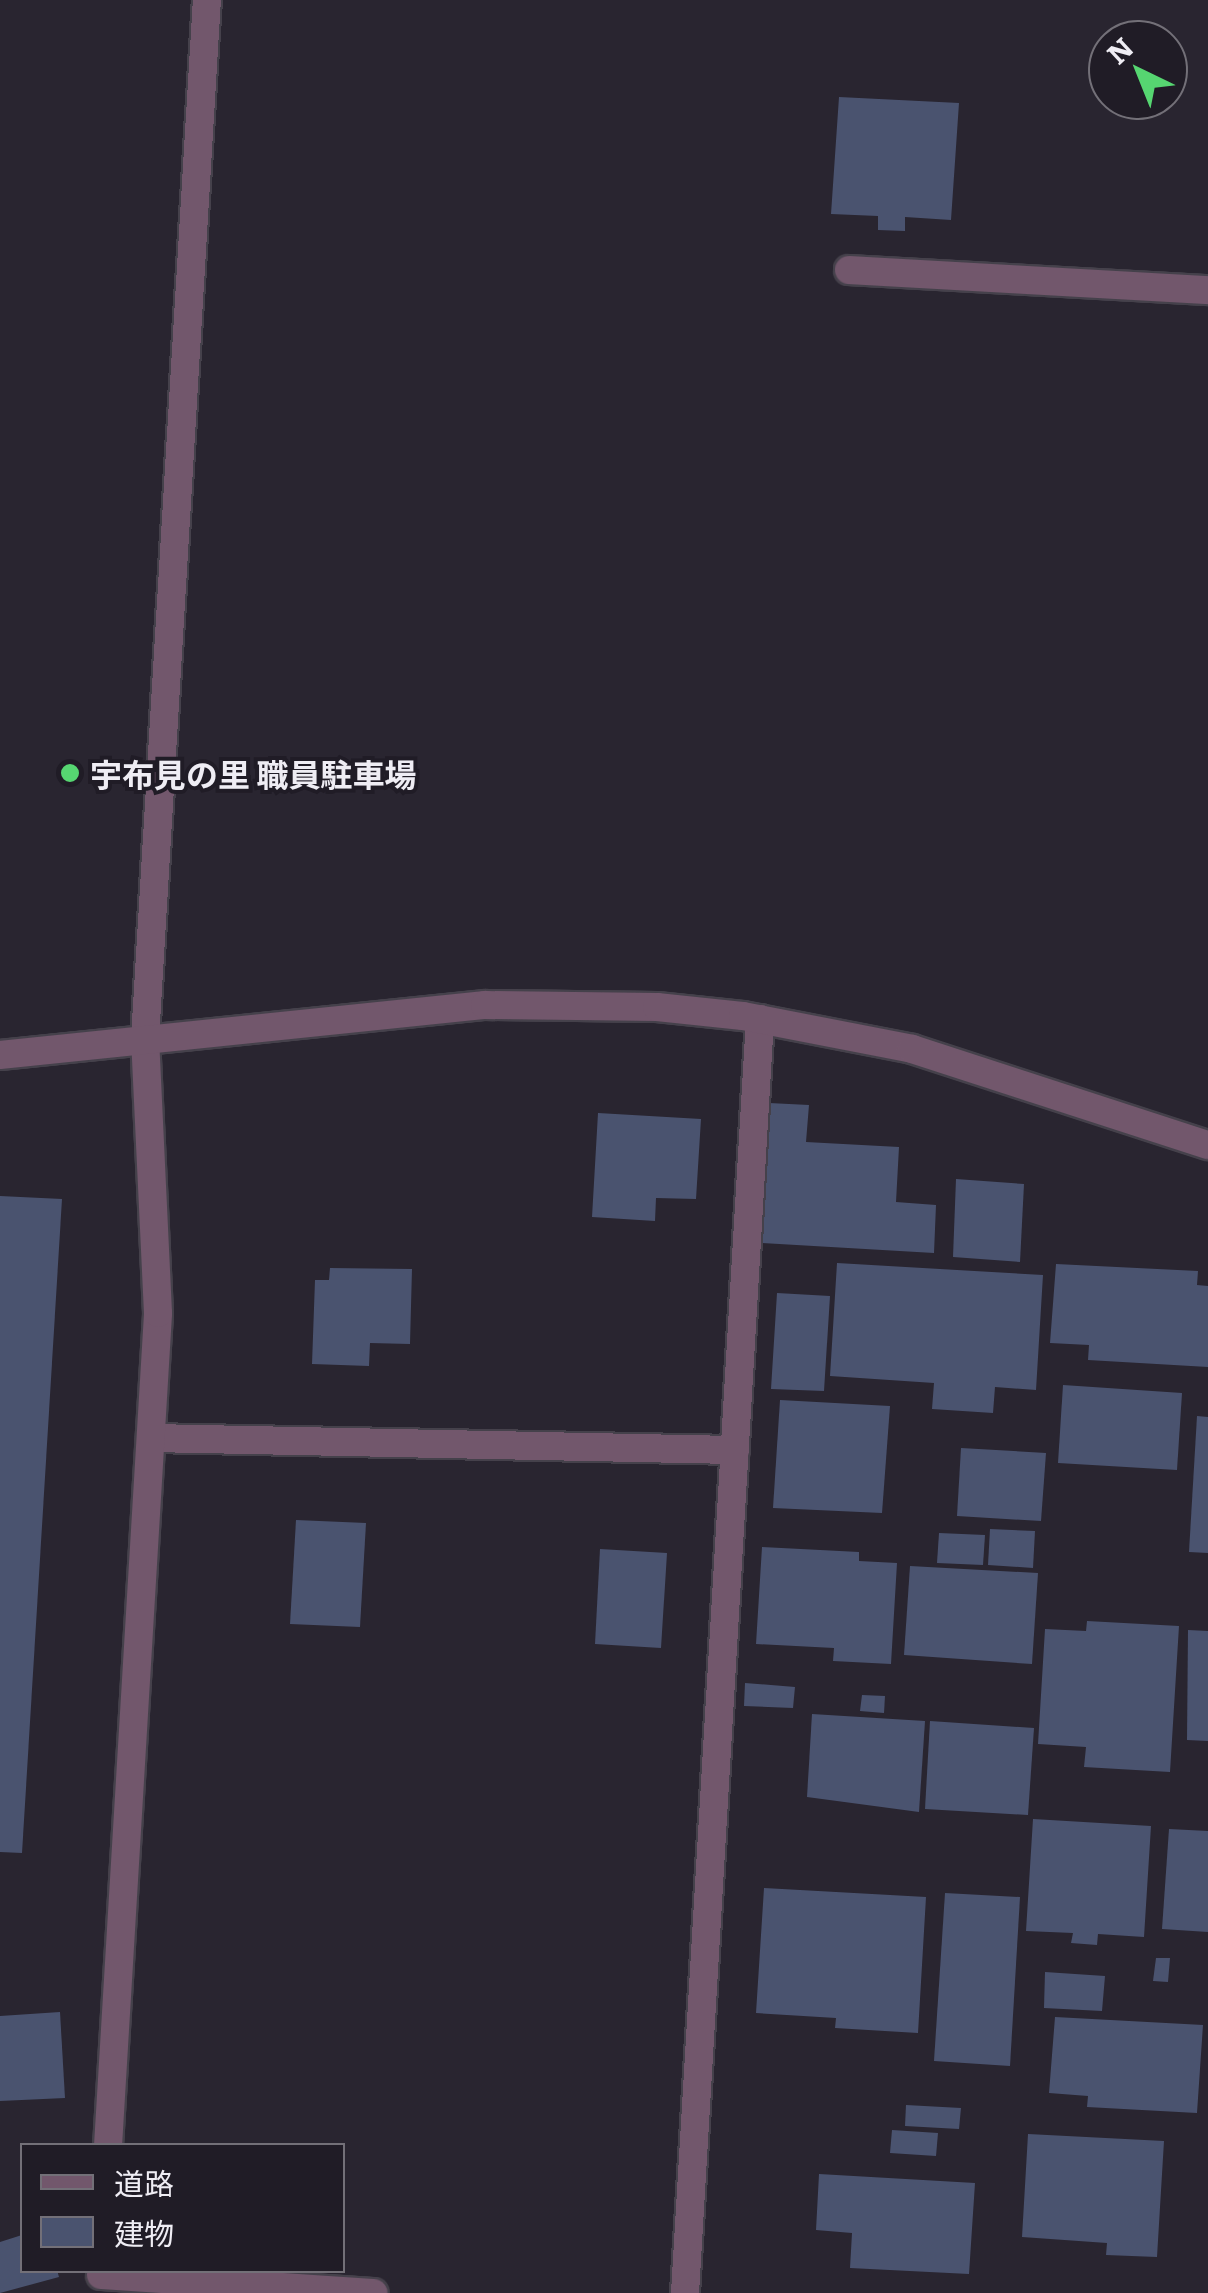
<!DOCTYPE html>
<meta charset="utf-8">
<style>
body{margin:0}
#map{position:relative;width:1208px;height:2293px;overflow:hidden;background:#292530;font-family:Literata,"Noto Sans JP",serif}
div>[style]{position:absolute}
[style*='--x']{left:calc(var(--x)*1px);top:calc(var(--y)*1px);width:calc(var(--w)*1px);rotate:calc(var(--a)*1deg)}
.building>*{inset:0;background:#4a536f}
.roads{filter:drop-shadow(2px 0 #45414b) drop-shadow(-2px 0 #45414b) drop-shadow(0 2px #45414b) drop-shadow(0 -2px #45414b)}
.minor>*{height:28px;margin:-14px;padding:0 14px;transform-origin:14px;border-radius:14px;background:#72576c}
.tertiary>*{height:28px;margin:-14px;padding:0 14px;transform-origin:14px;border-radius:14px;background:#72576c}
.dots>*{width:28px;height:28px;translate:-50% -50%;box-sizing:border-box;border:5px solid #201c26;border-radius:50%}
span{translate:-50% -50%;white-space:nowrap;text-align:center;line-height:1.15;-webkit-text-stroke:8px #201c26;paint-order:stroke}
.poi-label{font-size:32px;color:#efedf4;font-weight:700}
.left{translate:0 -50%;text-align:left}
.legend{position:absolute;left:20px;top:2143px;width:325px;height:130px;box-sizing:border-box;background:#201c26;border:2px solid #737078;margin:0;padding:12px 18px;list-style:none;font-size:30px;color:#efedf4}
.legend li{display:flex;align-items:center;gap:20px;height:50px}
.legend b{width:50px;border:2px solid #737078}
.north{position:absolute;left:1088px;top:20px;width:100px;height:100px;box-sizing:border-box;background:#201c26;border:2px solid #737078;border-radius:50%;rotate:317deg;font-size:28px;font-weight:700;line-height:40px;text-align:center;color:#efedf4}
.north::after{content:'';display:block;margin:auto;width:35px;height:45px;background:#56d671;clip-path:polygon(50% 0,100% 100%,50% 72%,0 100%)}
</style>
<div id="map">
<div class="building">
<i style="clip-path:polygon(839px 97px,959px 103px,951px 220px,905px 217px,905px 231px,878px 230px,878px 216px,831px 214px)"></i>
<i style="clip-path:polygon(769px 1103px,809px 1105px,806px 1142px,899px 1147px,896px 1202px,936px 1205px,934px 1253px,760px 1243px)"></i>
<i style="clip-path:polygon(598px 1113px,701px 1119px,696px 1199px,656px 1198px,655px 1221px,592px 1217px)"></i>
<i style="clip-path:polygon(956px 1179px,1024px 1184px,1020px 1262px,953px 1257px)"></i>
<i style="clip-path:polygon(0 1196px,62px 1199px,22px 1853px,0 1852px)"></i>
<i style="clip-path:polygon(837px 1263px,1043px 1275px,1036px 1390px,995px 1387px,993px 1413px,932px 1409px,934px 1383px,830px 1376px)"></i>
<i style="clip-path:polygon(1056px 1264px,1198px 1271px,1197px 1285px,1208px 1286px,1208px 1367px,1088px 1360px,1089px 1345px,1050px 1343px)"></i>
<i style="clip-path:polygon(330px 1268px,412px 1269px,410px 1344px,370px 1343px,369px 1366px,312px 1364px,315px 1280px,329px 1280px)"></i>
<i style="clip-path:polygon(777px 1293px,830px 1296px,824px 1391px,771px 1389px)"></i>
<i style="clip-path:polygon(1063px 1385px,1182px 1393px,1177px 1470px,1058px 1463px)"></i>
<i style="clip-path:polygon(780px 1400px,890px 1406px,882px 1513px,773px 1508px)"></i>
<i style="clip-path:polygon(1197px 1416px,1208px 1417px,1208px 1553px,1189px 1552px)"></i>
<i style="clip-path:polygon(961px 1448px,1046px 1453px,1041px 1521px,957px 1516px)"></i>
<i style="clip-path:polygon(296px 1520px,366px 1523px,360px 1627px,290px 1624px)"></i>
<i style="clip-path:polygon(990px 1529px,1035px 1531px,1033px 1568px,988px 1565px)"></i>
<i style="clip-path:polygon(939px 1533px,985px 1535px,983px 1565px,937px 1563px)"></i>
<i style="clip-path:polygon(762px 1547px,859px 1552px,859px 1561px,897px 1563px,891px 1664px,833px 1661px,834px 1648px,756px 1644px)"></i>
<i style="clip-path:polygon(600px 1549px,667px 1553px,661px 1648px,595px 1644px)"></i>
<i style="clip-path:polygon(910px 1566px,1038px 1573px,1032px 1664px,904px 1655px)"></i>
<i style="clip-path:polygon(1087px 1621px,1179px 1626px,1170px 1772px,1084px 1767px,1086px 1747px,1038px 1744px,1045px 1629px,1086px 1631px)"></i>
<i style="clip-path:polygon(1188px 1630px,1208px 1631px,1208px 1741px,1187px 1740px)"></i>
<i style="clip-path:polygon(745px 1683px,795px 1687px,793px 1708px,744px 1706px)"></i>
<i style="clip-path:polygon(862px 1695px,885px 1696px,884px 1713px,860px 1711px)"></i>
<i style="clip-path:polygon(812px 1714px,925px 1721px,919px 1812px,807px 1797px)"></i>
<i style="clip-path:polygon(930px 1721px,1034px 1728px,1028px 1815px,925px 1809px)"></i>
<i style="clip-path:polygon(1033px 1819px,1151px 1826px,1144px 1937px,1098px 1934px,1097px 1945px,1071px 1943px,1073px 1933px,1026px 1931px)"></i>
<i style="clip-path:polygon(1169px 1829px,1208px 1831px,1208px 1932px,1162px 1929px)"></i>
<i style="clip-path:polygon(764px 1888px,926px 1897px,918px 2033px,835px 2028px,836px 2018px,756px 2013px)"></i>
<i style="clip-path:polygon(945px 1893px,1020px 1897px,1010px 2066px,934px 2061px)"></i>
<i style="clip-path:polygon(1156px 1958px,1170px 1958px,1168px 1982px,1153px 1981px)"></i>
<i style="clip-path:polygon(1045px 1972px,1105px 1976px,1102px 2011px,1044px 2008px)"></i>
<i style="clip-path:polygon(60px 2012px,65px 2098px,0 2101px,0 2016px)"></i>
<i style="clip-path:polygon(1055px 2017px,1203px 2025px,1197px 2113px,1087px 2107px,1088px 2096px,1049px 2093px)"></i>
<i style="clip-path:polygon(906px 2105px,961px 2108px,959px 2129px,905px 2126px)"></i>
<i style="clip-path:polygon(892px 2130px,938px 2133px,936px 2156px,890px 2153px)"></i>
<i style="clip-path:polygon(1028px 2134px,1164px 2141px,1157px 2257px,1106px 2255px,1107px 2243px,1022px 2237px)"></i>
<i style="clip-path:polygon(819px 2174px,975px 2183px,969px 2274px,850px 2268px,852px 2233px,816px 2230px)"></i>
<i style="clip-path:polygon(22px 2235px,22px 2270px,57px 2270px,59px 2277px,0 2293px,0 2242px)"></i>
</div>
<div class="roads">
<div class="minor">
<i style="--x:849;--y:270;--w:360;--a:3.2"></i>
<i style="--x:151;--y:1438;--w:584;--a:1.18"></i>
<i style="--x:108;--y:2146;--w:834;--a:-86.56"></i>
<i style="--x:158;--y:1313;--w:274;--a:-92.7"></i>
<i style="--x:145;--y:1039;--w:1041;--a:-86.59"></i>
<i style="--x:101;--y:2275;--w:273;--a:3.8"></i>
<i style="--x:685;--y:2293;--w:1276;--a:-86.63"></i>
</div>
<div class="tertiary">
<i style="--x:0;--y:1055;--w:488;--a:-5.9"></i>
<i style="--x:485;--y:1005;--w:172;--a:0.7"></i>
<i style="--x:657;--y:1007;--w:86;--a:6"></i>
<i style="--x:743;--y:1016;--w:172;--a:11"></i>
<i style="--x:912;--y:1049;--w:311;--a:18"></i>
</div>
</div>
<div class="dots">
<i style="left:70px;top:773px;background:#56d671"></i>
</div>
<div class="poi-label">
<span class="left" style="left:90px;top:773px">宇布見の里 職員駐車場</span>
</div>
<ul class="legend">
<li><b style="height:12px;background:#72576c"></b>道路</li>
<li><b style="height:28px;background:#4a536f"></b>建物</li>
</ul>
<div class="north">N</div>
</div>
